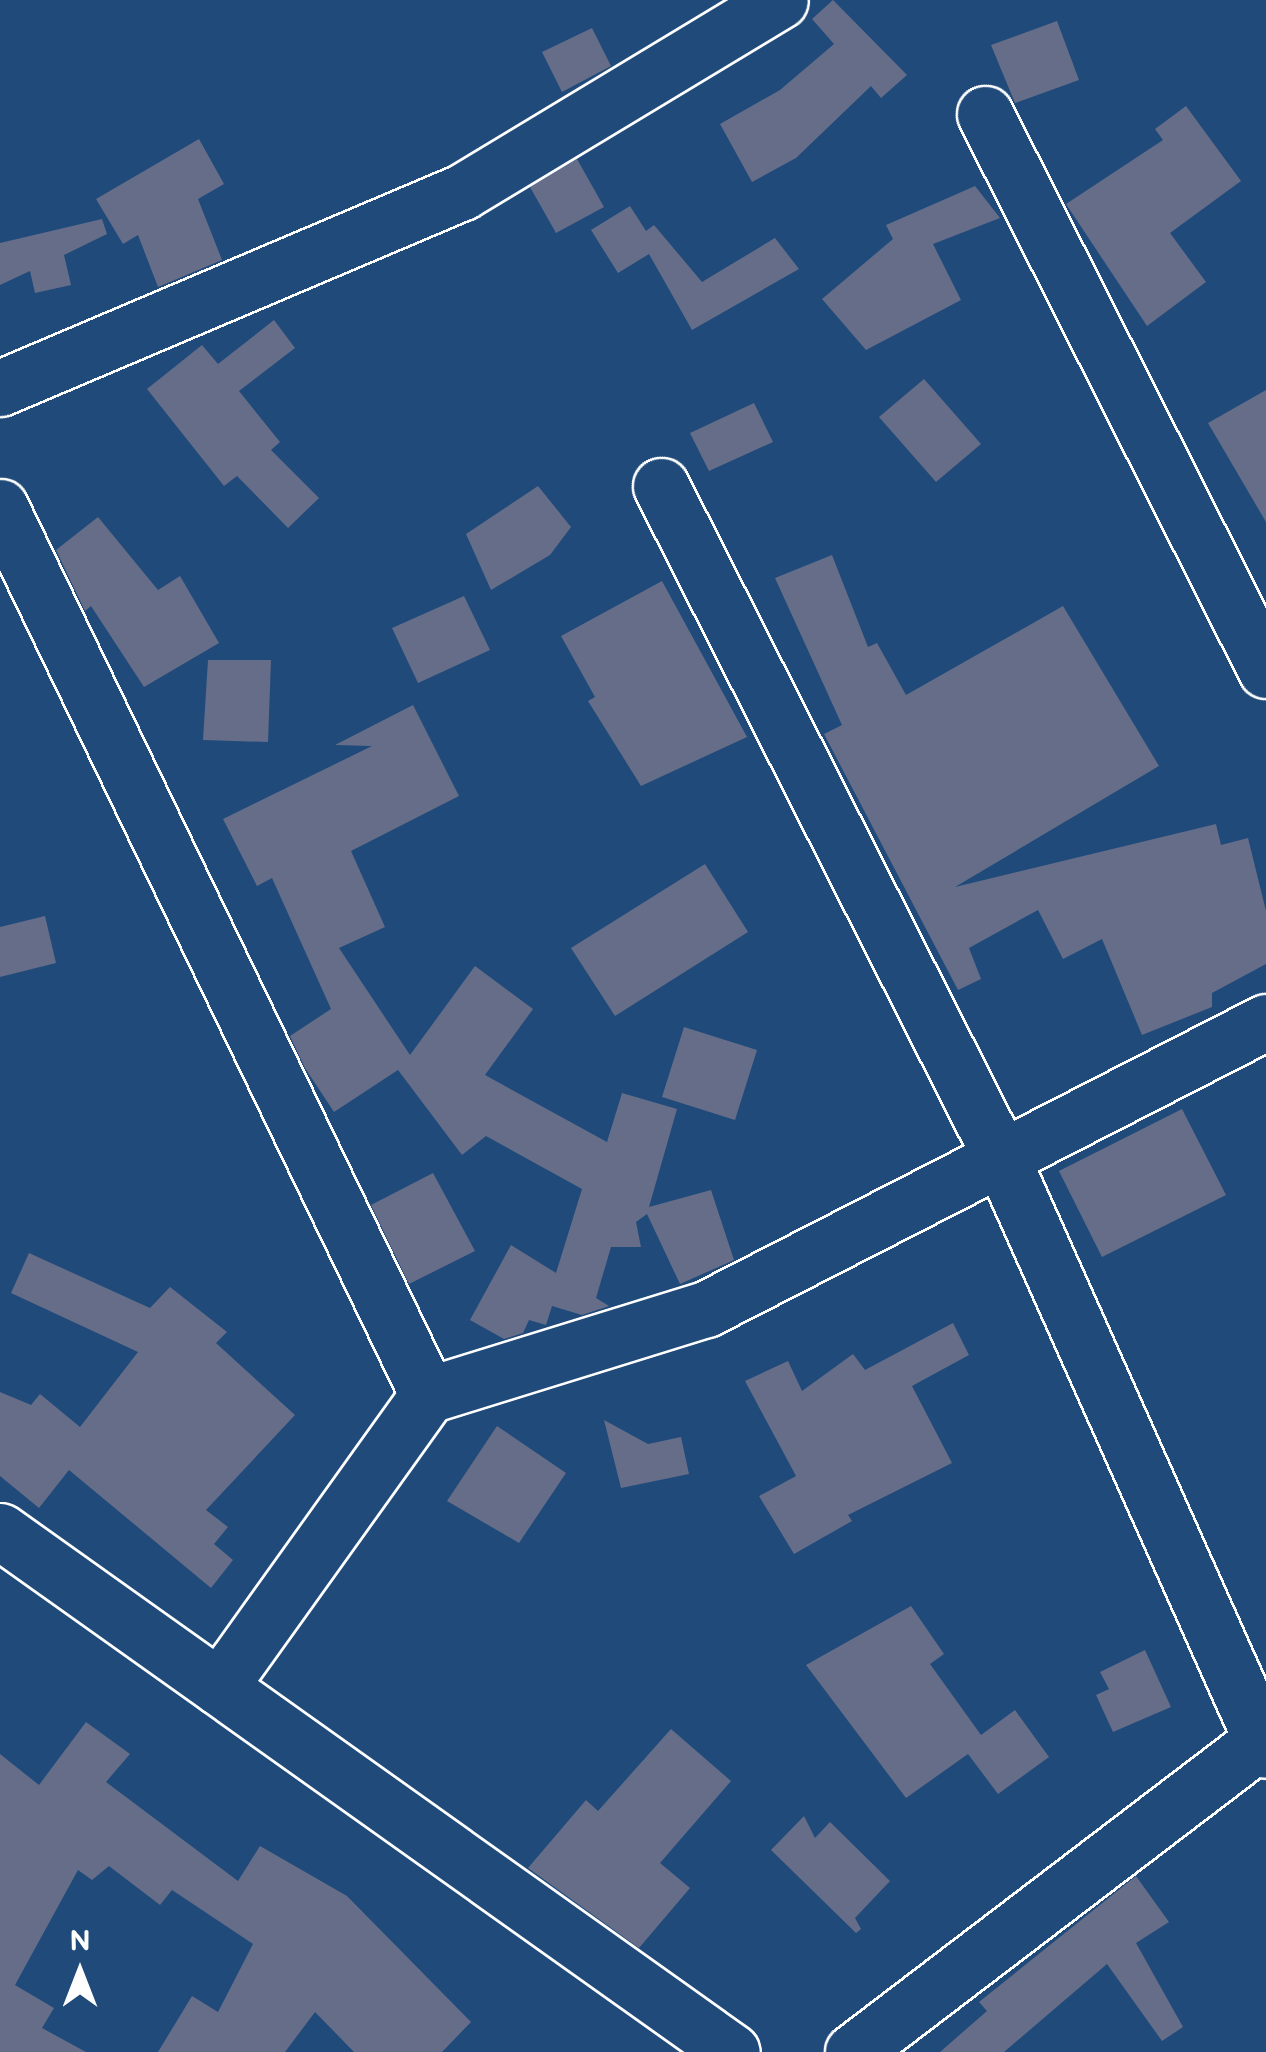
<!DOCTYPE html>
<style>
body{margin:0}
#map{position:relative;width:1266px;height:2052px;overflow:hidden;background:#1f4a7a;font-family:"Balsamiq Sans",sans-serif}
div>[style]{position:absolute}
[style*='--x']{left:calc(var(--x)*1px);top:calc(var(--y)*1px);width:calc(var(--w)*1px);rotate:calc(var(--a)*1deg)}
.building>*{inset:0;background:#666d89}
.roads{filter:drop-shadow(2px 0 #fff) drop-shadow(-2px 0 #fff) drop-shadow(0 2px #fff) drop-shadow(0 -2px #fff)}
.minor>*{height:55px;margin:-27.5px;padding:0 27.5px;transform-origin:27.5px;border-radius:27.5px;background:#1f4a7a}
span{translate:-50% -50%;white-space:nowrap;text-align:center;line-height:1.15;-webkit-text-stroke:8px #1f4a7a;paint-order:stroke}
.north{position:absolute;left:30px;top:1922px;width:100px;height:100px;-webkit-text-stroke:8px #1f4a7a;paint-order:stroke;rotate:0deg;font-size:28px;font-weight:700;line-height:40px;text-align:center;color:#fff}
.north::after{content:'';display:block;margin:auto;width:35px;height:45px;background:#fff;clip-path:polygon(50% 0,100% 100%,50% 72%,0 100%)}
</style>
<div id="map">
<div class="building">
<i style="clip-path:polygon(833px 0,907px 75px,881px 98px,871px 86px,796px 158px,752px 182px,720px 124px,780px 90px,834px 44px,812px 19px)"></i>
<i style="clip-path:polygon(1057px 21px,1079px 80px,1015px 103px,991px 45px)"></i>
<i style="clip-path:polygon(592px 28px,611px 66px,562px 92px,542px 52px)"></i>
<i style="clip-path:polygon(1186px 106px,1241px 181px,1170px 233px,1206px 282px,1147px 326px,1066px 204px,1163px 140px,1155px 129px)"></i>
<i style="clip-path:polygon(199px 139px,224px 184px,198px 199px,222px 260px,158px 287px,138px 235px,123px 244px,96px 199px)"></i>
<i style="clip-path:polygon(577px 159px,604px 207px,556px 233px,530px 187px)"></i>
<i style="clip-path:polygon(975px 186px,1000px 218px,933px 244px,961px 300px,866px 350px,822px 299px,893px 239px,886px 225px)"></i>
<i style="clip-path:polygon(630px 206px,646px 231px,654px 225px,702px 282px,775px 238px,799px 269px,692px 330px,649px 254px,618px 273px,591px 230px)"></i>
<i style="clip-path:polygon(102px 219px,107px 234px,64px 255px,71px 285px,35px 293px,30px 271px,0 285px,0 243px)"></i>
<i style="clip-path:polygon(274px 320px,295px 348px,239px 391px,280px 442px,271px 450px,319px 498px,288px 528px,237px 476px,224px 486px,147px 389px,202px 345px,218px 364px)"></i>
<i style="clip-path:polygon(924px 379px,981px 444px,936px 482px,879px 417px)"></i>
<i style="clip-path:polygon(1266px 390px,1266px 522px,1208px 423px)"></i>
<i style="clip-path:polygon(754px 403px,773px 442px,709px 471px,690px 433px)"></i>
<i style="clip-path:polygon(538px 486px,571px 527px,550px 555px,491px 590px,466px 534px)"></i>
<i style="clip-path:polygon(98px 517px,158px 590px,180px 576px,219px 643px,144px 687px,91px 606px,85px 611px,56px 550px)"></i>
<i style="clip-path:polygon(832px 555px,868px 647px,877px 643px,906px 695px,1063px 606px,1159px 766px,955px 887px,1216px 824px,1221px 845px,1248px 838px,1266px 911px,1266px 964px,1212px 993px,1212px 1007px,1142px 1035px,1102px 939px,1063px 959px,1038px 910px,969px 948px,981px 979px,958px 990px,824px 734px,842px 725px,775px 578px)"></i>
<i style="clip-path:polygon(662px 581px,747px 737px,641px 786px,588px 701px,595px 697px,561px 636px)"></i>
<i style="clip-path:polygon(464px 596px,490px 650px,418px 683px,392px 628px)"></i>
<i style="clip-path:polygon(208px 660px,271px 660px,268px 742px,203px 740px)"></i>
<i style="clip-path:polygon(413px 705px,459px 796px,351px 851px,385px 927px,339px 948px,410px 1055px,475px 966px,533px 1009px,485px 1075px,607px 1142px,622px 1093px,677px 1109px,649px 1207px,711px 1190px,734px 1260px,680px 1284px,647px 1214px,636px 1222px,641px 1247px,611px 1247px,596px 1298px,609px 1306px,582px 1315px,552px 1306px,546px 1325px,529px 1320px,523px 1333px,504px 1339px,470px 1320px,511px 1245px,556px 1273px,582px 1189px,486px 1136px,462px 1155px,398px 1070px,334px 1112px,305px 1068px,290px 1036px,331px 1009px,272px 878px,257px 886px,223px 819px,372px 746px,335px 745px)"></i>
<i style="clip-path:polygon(705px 864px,748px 932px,615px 1016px,571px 948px)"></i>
<i style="clip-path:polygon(45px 916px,56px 963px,0 977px,0 927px)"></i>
<i style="clip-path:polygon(684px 1027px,757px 1050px,735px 1120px,662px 1097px)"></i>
<i style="clip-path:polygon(1182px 1109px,1226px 1195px,1102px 1257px,1059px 1171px)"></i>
<i style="clip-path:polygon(433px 1173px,475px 1251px,409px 1284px,371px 1205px)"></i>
<i style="clip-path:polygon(29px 1253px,150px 1308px,170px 1287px,227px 1332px,216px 1343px,295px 1415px,206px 1510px,228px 1527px,214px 1544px,233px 1560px,211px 1588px,69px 1470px,39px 1508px,0 1476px,0 1392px,31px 1405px,40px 1394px,80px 1427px,138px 1352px,11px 1293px)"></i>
<i style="clip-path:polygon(953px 1323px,969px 1355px,912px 1386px,952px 1463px,848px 1515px,852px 1521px,794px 1554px,759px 1496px,796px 1476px,745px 1381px,788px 1361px,802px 1391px,853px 1354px,865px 1370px)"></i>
<i style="clip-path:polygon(604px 1420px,648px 1444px,681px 1437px,689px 1474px,621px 1488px)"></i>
<i style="clip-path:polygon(497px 1426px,566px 1473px,519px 1543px,447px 1501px)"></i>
<i style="clip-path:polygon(911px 1606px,944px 1654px,930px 1664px,981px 1735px,1015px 1710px,1049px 1757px,998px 1794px,968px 1754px,906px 1798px,806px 1665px)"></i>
<i style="clip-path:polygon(1145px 1650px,1171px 1707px,1113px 1732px,1096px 1695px,1109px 1689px,1100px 1672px)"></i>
<i style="clip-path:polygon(86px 1722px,130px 1754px,106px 1782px,238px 1881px,260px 1846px,347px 1896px,471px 2022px,442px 2052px,354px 2052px,315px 2012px,285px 2052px,158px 2052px,192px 1996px,218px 2012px,253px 1944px,172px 1890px,160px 1905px,109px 1866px,92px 1880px,78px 1870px,15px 1985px,54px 2008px,42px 2028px,86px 2052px,0 2052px,0 1754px,39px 1785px)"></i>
<i style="clip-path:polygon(671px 1729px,731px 1781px,660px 1863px,690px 1888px,639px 1948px,528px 1868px,586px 1800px,598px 1811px)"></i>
<i style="clip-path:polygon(804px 1816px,815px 1838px,830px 1822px,890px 1881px,855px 1918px,861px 1929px,856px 1933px,771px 1850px)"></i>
<i style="clip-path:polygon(1136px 1876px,1169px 1922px,1136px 1943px,1183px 2027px,1162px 2041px,1107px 1964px,1004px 2052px,940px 2052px,987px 2011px,979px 2002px)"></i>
</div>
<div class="roads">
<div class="minor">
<i style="--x:985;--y:114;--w:623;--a:63.19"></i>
<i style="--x:0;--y:388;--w:502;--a:-22.99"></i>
<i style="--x:462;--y:192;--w:371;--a:-31.1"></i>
<i style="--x:661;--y:486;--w:754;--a:63.13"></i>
<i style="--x:1002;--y:1159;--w:647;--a:65.93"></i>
<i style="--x:0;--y:507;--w:986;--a:64.27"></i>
<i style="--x:0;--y:1531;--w:898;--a:35.44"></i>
<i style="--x:219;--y:1687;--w:359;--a:-54.4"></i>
<i style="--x:428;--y:1395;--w:291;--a:-17.2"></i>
<i style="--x:706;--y:1309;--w:629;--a:-27.14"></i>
<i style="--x:853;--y:2052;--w:519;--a:-37.33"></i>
</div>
</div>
<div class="north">N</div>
</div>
